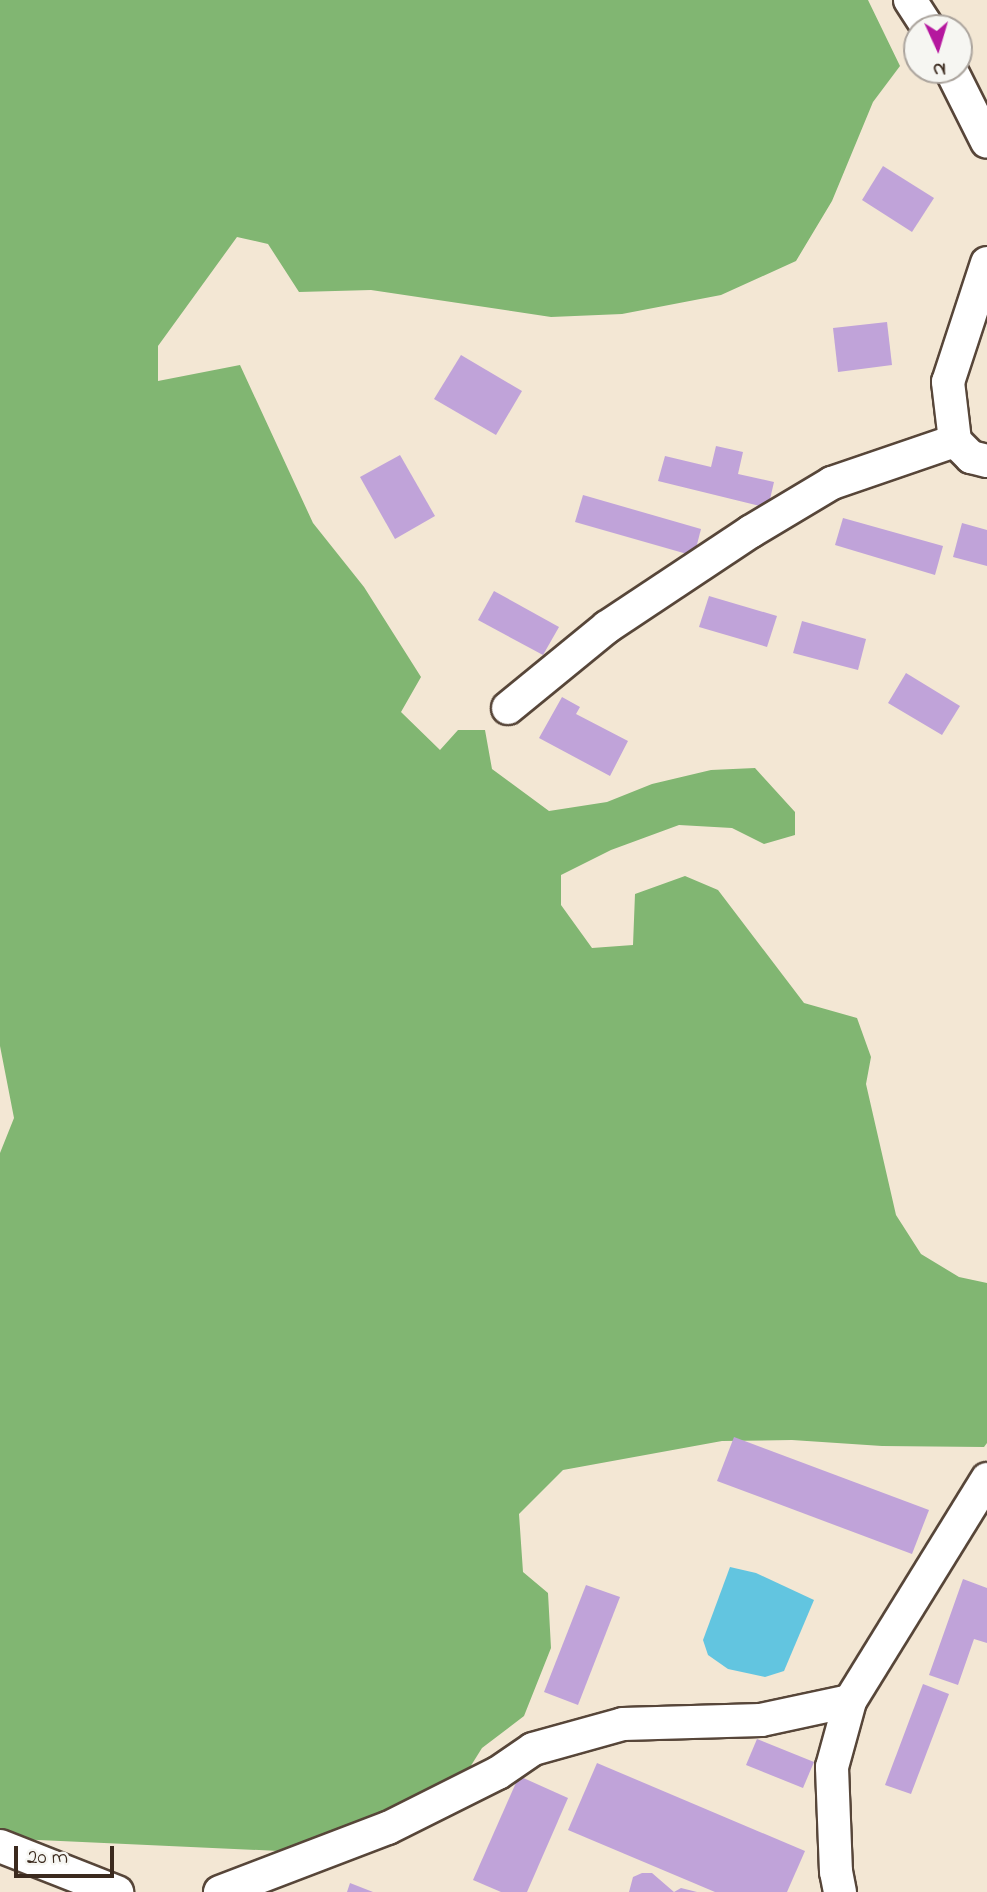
<!DOCTYPE html>
<style>
body{margin:0}
#map{position:relative;width:987px;height:1892px;overflow:hidden;background:#f3e7d4;font-family:"Indie Flower",sans-serif}
div>[style]{position:absolute}
[style*='--x']{left:calc(var(--x)*1px);top:calc(var(--y)*1px);width:calc(var(--w)*1px);rotate:calc(var(--a)*1deg)}
.forest>*{inset:0;background:#81b672}
.water>*{inset:0;background:#62c5e0}
.building>*{inset:0;background:#c0a3d9}
.roads{filter:drop-shadow(2px 0 #574639) drop-shadow(-2px 0 #574639) drop-shadow(0 2px #574639) drop-shadow(0 -2px #574639)}
.street>*{height:32px;margin:-16px;padding:0 16px;transform-origin:16px;border-radius:16px;background:#fff}
span{translate:-50% -50%;white-space:nowrap;text-align:center;line-height:1.15;-webkit-text-stroke:6px #f6f6f2;paint-order:stroke}
.north{position:absolute;left:903px;top:14px;width:70px;height:70px;box-sizing:border-box;background:#f6f6f2;border:2px solid #aba49d;border-radius:50%;rotate:176deg;font-size:19px;font-weight:700;line-height:28px;text-align:center;color:#3b2a1e}
.north::after{content:'';display:block;margin:auto;width:24px;height:32px;background:#b5179e;clip-path:polygon(50% 0,100% 100%,50% 72%,0 100%)}
.scale{position:absolute;left:14px;top:1846px;width:100px;height:32px;box-sizing:border-box;border:4px solid #3b2a1e;border-top:0;padding-left:9px;font-size:21px;line-height:24px;white-space:nowrap;color:#3b2a1e;-webkit-text-stroke:5px #f6f6f2;paint-order:stroke}
</style>
<div id="map">
<div class="forest">
<i style="clip-path:polygon(0 0,868px 0,900px 66px,873px 102px,832px 201px,796px 261px,721px 295px,622px 314px,551px 317px,371px 290px,299px 292px,268px 244px,237px 237px,158px 346px,158px 381px,240px 365px,313px 523px,364px 587px,421px 677px,401px 712px,440px 750px,458px 730px,485px 730px,492px 769px,549px 811px,607px 802px,652px 784px,711px 770px,755px 768px,795px 812px,795px 835px,764px 844px,732px 828px,679px 825px,611px 850px,561px 875px,561px 905px,592px 948px,633px 945px,635px 894px,685px 876px,718px 890px,804px 1003px,857px 1018px,871px 1057px,866px 1084px,896px 1215px,921px 1254px,959px 1277px,987px 1283px,987px 1443px,984px 1447px,882px 1446px,792px 1440px,722px 1441px,563px 1470px,519px 1514px,523px 1572px,548px 1593px,551px 1648px,524px 1716px,482px 1748px,457px 1788px,364px 1825px,279px 1851px,17px 1839px,0 1830px,0 1153px,14px 1118px,0 1046px)"></i>
</div>
<div class="water">
<i style="clip-path:polygon(730px 1567px,756px 1573px,814px 1600px,784px 1671px,765px 1677px,728px 1669px,708px 1655px,703px 1640px)"></i>
</div>
<div class="building">
<i style="clip-path:polygon(883px 166px,934px 198px,912px 232px,862px 200px)"></i>
<i style="clip-path:polygon(887px 322px,892px 365px,838px 372px,833px 328px)"></i>
<i style="clip-path:polygon(461px 355px,522px 391px,496px 435px,434px 399px)"></i>
<i style="clip-path:polygon(716px 446px,743px 452px,738px 474px,774px 482px,768px 508px,658px 481px,665px 456px,711px 467px)"></i>
<i style="clip-path:polygon(400px 455px,435px 516px,395px 539px,360px 477px)"></i>
<i style="clip-path:polygon(583px 495px,701px 529px,694px 556px,575px 522px)"></i>
<i style="clip-path:polygon(843px 518px,943px 546px,935px 575px,835px 545px)"></i>
<i style="clip-path:polygon(962px 523px,987px 530px,987px 566px,953px 557px)"></i>
<i style="clip-path:polygon(494px 591px,559px 627px,543px 655px,478px 620px)"></i>
<i style="clip-path:polygon(709px 596px,777px 616px,767px 647px,699px 627px)"></i>
<i style="clip-path:polygon(802px 621px,866px 639px,858px 670px,793px 653px)"></i>
<i style="clip-path:polygon(906px 673px,960px 706px,942px 735px,888px 703px)"></i>
<i style="clip-path:polygon(562px 697px,580px 707px,576px 714px,628px 741px,610px 776px,539px 738px)"></i>
<i style="clip-path:polygon(734px 1437px,929px 1510px,912px 1554px,717px 1481px)"></i>
<i style="clip-path:polygon(963px 1579px,987px 1588px,987px 1643px,974px 1639px,958px 1685px,929px 1675px)"></i>
<i style="clip-path:polygon(586px 1585px,620px 1597px,578px 1705px,544px 1692px)"></i>
<i style="clip-path:polygon(923px 1684px,949px 1694px,911px 1794px,885px 1785px)"></i>
<i style="clip-path:polygon(757px 1739px,814px 1762px,803px 1788px,746px 1765px)"></i>
<i style="clip-path:polygon(597px 1763px,805px 1851px,787px 1892px,715px 1892px,568px 1830px)"></i>
<i style="clip-path:polygon(519px 1776px,568px 1798px,527px 1892px,501px 1892px,473px 1880px)"></i>
<i style="clip-path:polygon(642px 1873px,652px 1873px,674px 1892px,681px 1888px,697px 1892px,629px 1892px,633px 1877px)"></i>
<i style="clip-path:polygon(350px 1883px,373px 1892px,347px 1892px)"></i>
</div>
<div class="roads">
<div class="street">
<i style="--x:910;--y:0;--w:33;--a:57"></i>
<i style="--x:951;--y:70;--w:80;--a:63.4"></i>
<i style="--x:987;--y:263;--w:125;--a:108.1"></i>
<i style="--x:948;--y:382;--w:59;--a:83.2"></i>
<i style="--x:955;--y:441;--w:23;--a:45"></i>
<i style="--x:971;--y:457;--w:16;--a:14"></i>
<i style="--x:508;--y:708;--w:128;--a:-39.3"></i>
<i style="--x:607;--y:627;--w:172;--a:-33.6"></i>
<i style="--x:750;--y:532;--w:96;--a:-30.9"></i>
<i style="--x:832;--y:483;--w:130;--a:-18.9"></i>
<i style="--x:0;--y:1846;--w:126;--a:21.5"></i>
<i style="--x:220;--y:1892;--w:180;--a:-20.9"></i>
<i style="--x:388;--y:1828;--w:123;--a:-26.6"></i>
<i style="--x:498;--y:1773;--w:42;--a:-34.4"></i>
<i style="--x:533;--y:1749;--w:93;--a:-15.5"></i>
<i style="--x:623;--y:1724;--w:138;--a:-1.7"></i>
<i style="--x:761;--y:1720;--w:91;--a:-12.1"></i>
<i style="--x:840;--y:1892;--w:20;--a:-101"></i>
<i style="--x:836;--y:1872;--w:105;--a:-92.2"></i>
<i style="--x:832;--y:1767;--w:68;--a:-74.7"></i>
<i style="--x:850;--y:1701;--w:261;--a:-58.3"></i>
</div>
</div>
<div class="north">N</div>
<div class="scale">20 m</div>
</div>
